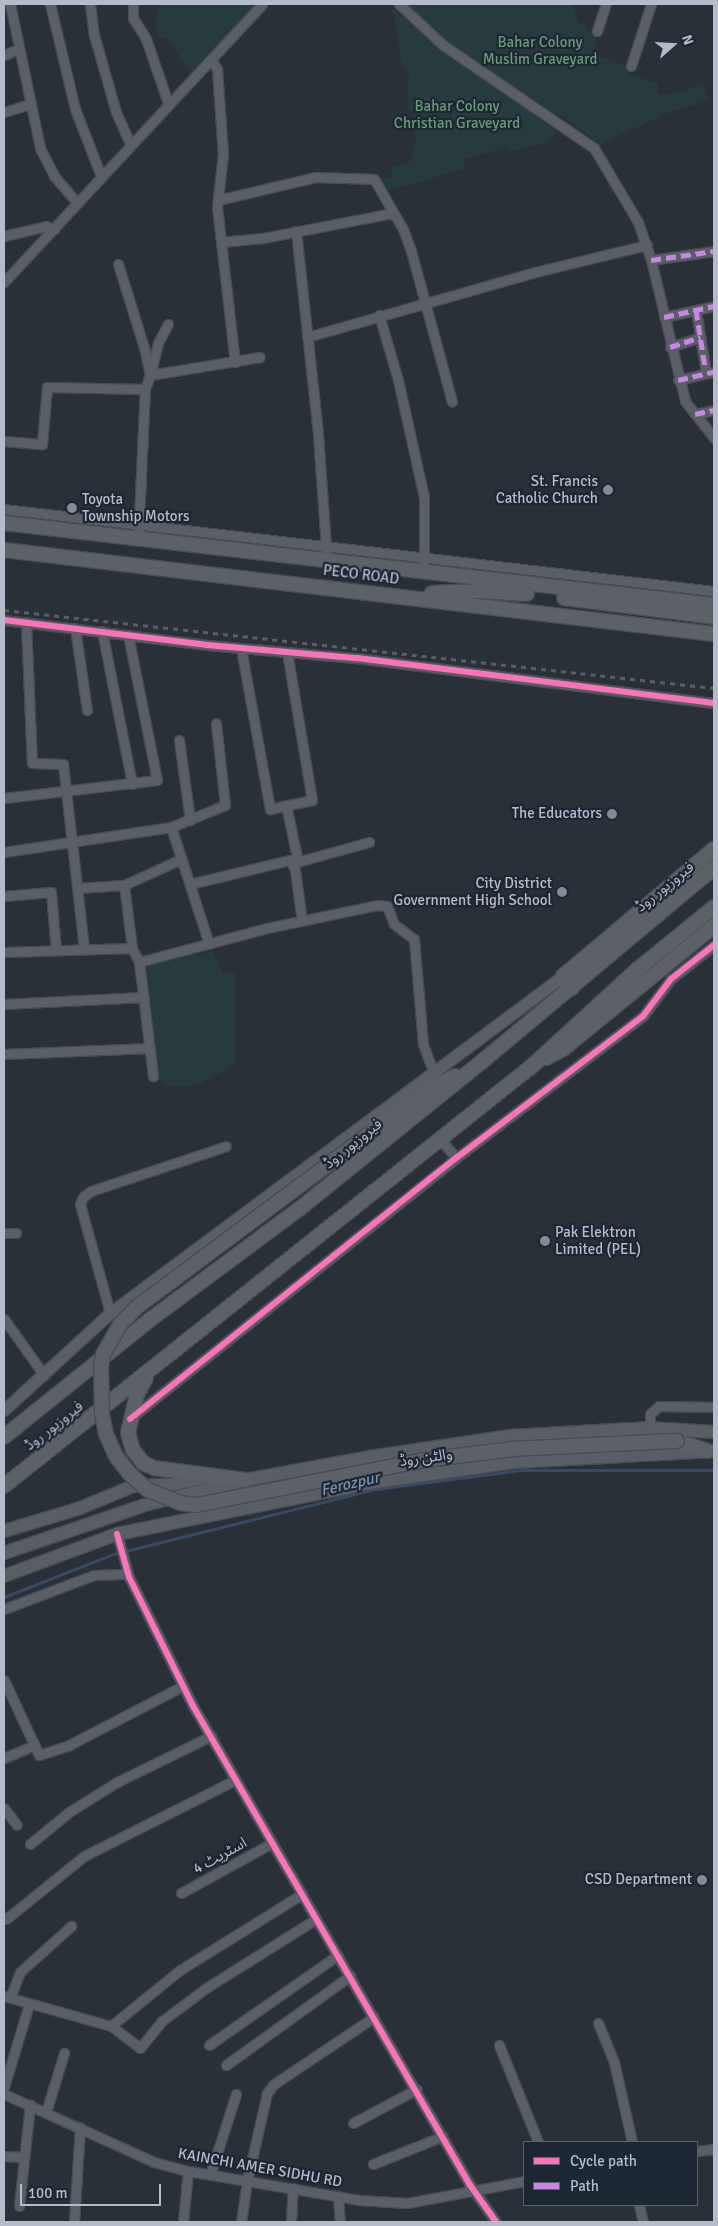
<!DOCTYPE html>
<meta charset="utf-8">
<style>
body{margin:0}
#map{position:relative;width:718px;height:2226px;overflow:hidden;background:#2a3038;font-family:Signika,"Noto Sans Arabic",sans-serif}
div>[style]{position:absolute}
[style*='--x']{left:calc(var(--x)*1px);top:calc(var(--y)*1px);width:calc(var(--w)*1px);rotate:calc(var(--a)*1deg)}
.green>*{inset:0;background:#273a3e}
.stream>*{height:3px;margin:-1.5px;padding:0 1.5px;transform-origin:1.5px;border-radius:1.5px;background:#384963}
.roads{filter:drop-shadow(1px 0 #484c53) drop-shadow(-1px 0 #484c53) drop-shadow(0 1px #484c53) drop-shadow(0 -1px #484c53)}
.minor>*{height:9px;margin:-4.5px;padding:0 4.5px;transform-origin:4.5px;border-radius:4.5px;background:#5a5e66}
.tertiary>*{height:11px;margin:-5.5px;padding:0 5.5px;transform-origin:5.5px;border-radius:5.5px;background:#5a5e66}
.secondary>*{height:12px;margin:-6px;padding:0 6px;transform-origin:6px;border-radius:6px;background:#595d64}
.primary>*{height:14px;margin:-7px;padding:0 7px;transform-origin:7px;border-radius:7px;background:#5c6168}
.rail>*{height:3px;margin-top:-1.5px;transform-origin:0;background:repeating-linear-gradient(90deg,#595d64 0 5px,transparent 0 10px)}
.bridges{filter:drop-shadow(1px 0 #484c55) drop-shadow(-1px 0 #484c55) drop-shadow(0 1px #484c55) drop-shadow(0 -1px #484c55)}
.primary-bridge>*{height:14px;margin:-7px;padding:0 7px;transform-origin:7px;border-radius:7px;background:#5c6168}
.quiet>*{height:5px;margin-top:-2.5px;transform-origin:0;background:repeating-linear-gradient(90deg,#c787e3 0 10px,transparent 0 15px)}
.cycleway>*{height:6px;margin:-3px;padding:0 3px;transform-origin:3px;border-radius:3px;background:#fb73b8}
.dots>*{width:14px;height:14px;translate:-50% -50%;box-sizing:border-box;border:2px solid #1d2633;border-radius:50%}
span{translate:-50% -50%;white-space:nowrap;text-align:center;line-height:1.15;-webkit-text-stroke:4.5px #1d2633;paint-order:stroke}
.park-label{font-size:15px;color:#6b9a76}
.poi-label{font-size:15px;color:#b4bcc9}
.right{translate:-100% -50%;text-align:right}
.left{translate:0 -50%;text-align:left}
.street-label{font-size:15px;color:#b4bcc9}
.water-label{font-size:16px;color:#7c92b1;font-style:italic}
.frame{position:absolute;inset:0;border:5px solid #b4bcc9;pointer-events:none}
.legend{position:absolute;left:523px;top:2141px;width:175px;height:65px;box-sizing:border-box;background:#1d2633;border:1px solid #59626f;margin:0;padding:6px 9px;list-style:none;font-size:15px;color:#b4bcc9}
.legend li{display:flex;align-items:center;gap:10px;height:25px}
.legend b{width:25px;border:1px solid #59626f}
.north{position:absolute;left:648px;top:20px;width:50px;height:50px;-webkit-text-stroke:4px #1d2633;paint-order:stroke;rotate:71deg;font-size:14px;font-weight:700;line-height:20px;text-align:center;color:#b4bcc9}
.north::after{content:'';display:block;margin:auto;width:18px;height:22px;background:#b4bcc9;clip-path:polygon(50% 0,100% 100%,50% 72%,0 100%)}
.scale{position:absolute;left:20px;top:2184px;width:141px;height:22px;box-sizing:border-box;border:2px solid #b4bcc9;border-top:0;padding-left:6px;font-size:15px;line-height:18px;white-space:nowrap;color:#b4bcc9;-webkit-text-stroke:4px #1d2633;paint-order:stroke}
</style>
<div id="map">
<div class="green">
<i style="clip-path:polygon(159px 4px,255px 4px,191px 75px,168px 39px,159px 38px,155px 29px)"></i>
<i style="clip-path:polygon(388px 4px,439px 48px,557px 130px,549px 143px,509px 151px,508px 147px,464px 159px,465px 169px,386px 191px,379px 178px,391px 178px,392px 166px,409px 163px,416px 142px,412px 110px,407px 110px,409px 72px,402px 68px,395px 19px)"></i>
<i style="clip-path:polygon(406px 4px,578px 4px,573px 6px,579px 24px,584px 23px,587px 30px,593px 29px,598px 36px,593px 53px,626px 66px,626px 73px,659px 84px,657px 95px,685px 91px,702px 83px,709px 101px,674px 110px,599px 145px,572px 122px,521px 94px,445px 40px)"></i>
<i style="clip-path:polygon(213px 951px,223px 973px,235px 972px,235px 1065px,199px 1084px,182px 1087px,163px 1084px,157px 1077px,143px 966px)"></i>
</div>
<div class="stream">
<i style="--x:4;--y:1597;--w:117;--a:-21.5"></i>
<i style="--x:113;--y:1554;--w:271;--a:-13.9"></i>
<i style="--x:376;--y:1489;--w:145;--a:-7.5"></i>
<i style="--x:520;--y:1470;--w:194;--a:0"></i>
</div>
<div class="roads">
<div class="minor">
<i style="--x:10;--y:4;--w:147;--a:78.2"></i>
<i style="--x:40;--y:148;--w:31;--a:63"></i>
<i style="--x:54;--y:176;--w:35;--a:49"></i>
<i style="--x:50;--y:4;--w:108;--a:76.6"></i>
<i style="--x:75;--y:109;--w:72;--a:68.8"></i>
<i style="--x:90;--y:4;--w:31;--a:83"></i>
<i style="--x:94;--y:35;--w:80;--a:74.1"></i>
<i style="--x:116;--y:112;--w:34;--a:66"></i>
<i style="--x:133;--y:4;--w:14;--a:90"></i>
<i style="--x:133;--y:18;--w:25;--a:58"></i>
<i style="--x:146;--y:39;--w:68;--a:71"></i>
<i style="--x:399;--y:4;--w:60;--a:43"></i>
<i style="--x:443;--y:45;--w:183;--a:34.3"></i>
<i style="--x:594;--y:148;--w:86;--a:59.3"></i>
<i style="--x:638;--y:222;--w:40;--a:71.1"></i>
<i style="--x:651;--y:260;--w:145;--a:76.4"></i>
<i style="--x:685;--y:401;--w:47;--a:51.9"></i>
<i style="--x:597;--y:31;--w:28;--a:-72"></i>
<i style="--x:4;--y:55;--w:16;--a:-22"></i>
<i style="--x:211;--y:59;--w:12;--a:59"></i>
<i style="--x:217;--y:69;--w:85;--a:86"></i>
<i style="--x:223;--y:154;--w:53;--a:96.5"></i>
<i style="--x:217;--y:207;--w:156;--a:83.4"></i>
<i style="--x:631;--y:66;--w:65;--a:-72.1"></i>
<i style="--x:4;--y:112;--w:28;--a:-17"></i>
<i style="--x:218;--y:200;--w:101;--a:-13.2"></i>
<i style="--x:316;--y:177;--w:58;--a:2"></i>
<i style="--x:374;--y:179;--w:58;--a:59.9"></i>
<i style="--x:403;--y:229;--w:23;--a:70"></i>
<i style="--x:411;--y:251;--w:156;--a:74.8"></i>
<i style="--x:296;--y:231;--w:205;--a:83.8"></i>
<i style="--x:318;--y:435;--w:126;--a:85.9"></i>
<i style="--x:4;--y:236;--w:43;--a:-13.4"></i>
<i style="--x:46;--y:226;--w:9;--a:18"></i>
<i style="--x:221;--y:242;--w:42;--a:-5.4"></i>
<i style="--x:263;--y:238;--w:132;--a:-10.9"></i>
<i style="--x:651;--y:260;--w:64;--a:-8.1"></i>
<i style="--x:4;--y:282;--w:379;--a:-47.1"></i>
<i style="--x:696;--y:310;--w:58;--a:81"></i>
<i style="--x:379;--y:315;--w:68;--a:73.7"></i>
<i style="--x:398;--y:380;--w:120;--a:77.5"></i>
<i style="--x:424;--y:497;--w:67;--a:90"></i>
<i style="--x:664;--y:317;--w:51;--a:-12.4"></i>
<i style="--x:168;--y:324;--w:21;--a:118"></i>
<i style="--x:158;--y:343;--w:33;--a:104"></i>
<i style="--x:150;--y:375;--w:111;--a:-9.3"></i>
<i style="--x:307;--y:337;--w:237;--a:-15.9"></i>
<i style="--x:535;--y:272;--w:115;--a:-13.6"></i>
<i style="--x:670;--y:347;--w:32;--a:-18"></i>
<i style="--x:678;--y:380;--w:37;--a:-13"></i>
<i style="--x:695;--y:414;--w:19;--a:-12"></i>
<i style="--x:4;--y:441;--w:38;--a:5"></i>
<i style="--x:42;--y:444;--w:57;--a:-85"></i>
<i style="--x:47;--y:387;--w:98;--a:1.2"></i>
<i style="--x:145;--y:389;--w:15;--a:-70"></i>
<i style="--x:150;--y:375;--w:25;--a:-102"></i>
<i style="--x:145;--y:351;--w:91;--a:-107.2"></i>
<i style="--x:4;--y:509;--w:715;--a:6.59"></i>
<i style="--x:138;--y:541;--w:152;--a:-87.4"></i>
<i style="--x:4;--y:620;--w:205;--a:7"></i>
<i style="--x:207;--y:645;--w:151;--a:5"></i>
<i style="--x:357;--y:658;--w:360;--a:7.2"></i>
<i style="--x:26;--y:622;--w:141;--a:87.6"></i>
<i style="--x:32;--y:763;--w:31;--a:2"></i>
<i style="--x:63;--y:764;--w:185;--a:83.5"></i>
<i style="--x:75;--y:628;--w:83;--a:81.7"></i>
<i style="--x:102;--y:631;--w:156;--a:78.9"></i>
<i style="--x:241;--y:648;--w:164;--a:79.8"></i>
<i style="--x:270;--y:809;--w:43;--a:-12.1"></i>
<i style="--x:312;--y:800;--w:150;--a:-99.6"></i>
<i style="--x:179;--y:740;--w:81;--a:82.2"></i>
<i style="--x:4;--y:798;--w:154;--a:-6.7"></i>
<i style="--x:157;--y:780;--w:148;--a:-101.3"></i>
<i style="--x:286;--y:805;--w:58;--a:78.1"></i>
<i style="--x:171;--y:827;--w:123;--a:72"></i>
<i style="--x:4;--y:852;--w:169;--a:-8.5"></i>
<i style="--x:171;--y:827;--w:58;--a:-22.2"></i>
<i style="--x:225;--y:805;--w:82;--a:-96.3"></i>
<i style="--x:293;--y:863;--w:79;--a:-15.4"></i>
<i style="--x:190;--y:884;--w:103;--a:-13.5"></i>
<i style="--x:290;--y:860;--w:11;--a:63"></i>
<i style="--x:295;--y:870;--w:51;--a:82.2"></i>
<i style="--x:124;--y:885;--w:64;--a:82.8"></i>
<i style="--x:77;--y:888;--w:47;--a:-3.7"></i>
<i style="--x:124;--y:885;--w:63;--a:-24.5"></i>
<i style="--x:4;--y:896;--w:47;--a:-4.9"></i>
<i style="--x:51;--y:892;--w:58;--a:85.1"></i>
<i style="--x:4;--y:952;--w:128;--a:-1.8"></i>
<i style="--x:132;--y:948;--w:16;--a:63"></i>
<i style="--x:139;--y:962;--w:115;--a:83"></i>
<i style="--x:139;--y:962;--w:132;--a:-14.9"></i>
<i style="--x:267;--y:928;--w:112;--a:-11.8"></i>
<i style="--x:377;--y:905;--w:10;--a:6"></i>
<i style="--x:387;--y:906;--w:19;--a:69"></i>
<i style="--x:394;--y:924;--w:25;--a:37"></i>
<i style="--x:414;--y:939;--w:105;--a:85.1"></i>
<i style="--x:423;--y:1044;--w:29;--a:70"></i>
<i style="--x:4;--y:1004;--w:140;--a:-2.9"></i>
<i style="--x:4;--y:1054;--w:146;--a:-2.4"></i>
<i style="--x:441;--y:1140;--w:23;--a:50"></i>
<i style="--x:4;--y:1233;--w:12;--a:0"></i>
<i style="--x:110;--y:1313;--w:113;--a:-105.4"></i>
<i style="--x:80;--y:1204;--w:8;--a:-67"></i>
<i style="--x:83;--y:1197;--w:10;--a:-37"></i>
<i style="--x:91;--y:1191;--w:142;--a:-18.4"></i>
<i style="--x:4;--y:1319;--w:69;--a:54.5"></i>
<i style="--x:132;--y:1417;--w:415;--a:-38.6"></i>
<i style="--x:456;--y:1158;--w:235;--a:-37.2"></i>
<i style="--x:643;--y:1016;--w:46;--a:-52.9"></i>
<i style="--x:671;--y:979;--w:55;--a:-38.3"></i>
<i style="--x:650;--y:1428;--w:14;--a:-90"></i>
<i style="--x:650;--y:1414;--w:12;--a:-42"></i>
<i style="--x:659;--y:1406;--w:55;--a:1"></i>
<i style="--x:117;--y:1534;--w:45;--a:74.4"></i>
<i style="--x:129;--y:1577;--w:144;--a:63.6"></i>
<i style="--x:193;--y:1706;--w:553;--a:59.96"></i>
<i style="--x:470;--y:2185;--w:45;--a:54.9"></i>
<i style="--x:4;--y:1609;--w:96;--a:-20.7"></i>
<i style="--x:94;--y:1575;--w:34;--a:-2"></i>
<i style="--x:4;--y:1680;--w:83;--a:65"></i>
<i style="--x:39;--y:1755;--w:32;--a:-18"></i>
<i style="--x:69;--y:1745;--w:128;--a:-27.4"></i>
<i style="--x:4;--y:1758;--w:33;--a:-23"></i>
<i style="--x:4;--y:1808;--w:21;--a:53"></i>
<i style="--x:30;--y:1844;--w:50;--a:-39.4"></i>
<i style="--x:69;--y:1812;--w:57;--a:-32"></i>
<i style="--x:117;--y:1782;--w:105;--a:-26.1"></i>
<i style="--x:181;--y:1893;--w:104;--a:-28.8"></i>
<i style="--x:6;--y:1919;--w:100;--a:-38.9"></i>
<i style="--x:84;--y:1856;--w:169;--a:-26.7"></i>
<i style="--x:4;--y:1996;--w:111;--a:15.7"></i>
<i style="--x:111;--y:2026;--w:36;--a:37"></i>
<i style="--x:140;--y:2048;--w:35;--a:-51"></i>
<i style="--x:162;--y:2021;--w:55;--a:-36.9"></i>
<i style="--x:206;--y:1988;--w:130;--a:-32.1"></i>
<i style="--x:10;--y:1998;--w:28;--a:-69"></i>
<i style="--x:20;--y:1972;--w:69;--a:-42"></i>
<i style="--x:598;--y:2023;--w:42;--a:67.7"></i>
<i style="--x:614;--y:2062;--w:82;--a:77.3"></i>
<i style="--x:111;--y:2026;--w:89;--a:-39.1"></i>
<i style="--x:180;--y:1970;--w:144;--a:-31.9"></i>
<i style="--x:209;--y:2045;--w:157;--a:-34.9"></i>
<i style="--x:499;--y:2045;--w:105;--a:68.1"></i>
<i style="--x:226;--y:2065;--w:153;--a:-35.7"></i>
<i style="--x:4;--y:2087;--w:87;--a:-73.2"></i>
<i style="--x:4;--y:2094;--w:165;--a:24.4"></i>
<i style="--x:154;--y:2162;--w:35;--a:15"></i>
<i style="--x:188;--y:2171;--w:173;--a:9.6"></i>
<i style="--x:359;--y:2200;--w:48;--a:3.6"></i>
<i style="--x:407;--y:2203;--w:119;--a:-10.6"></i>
<i style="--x:46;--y:2112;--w:62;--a:-73"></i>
<i style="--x:353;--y:2123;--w:72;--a:-28"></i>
<i style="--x:697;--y:2151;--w:17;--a:-7"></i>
<i style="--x:4;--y:2156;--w:19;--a:3"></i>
<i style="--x:373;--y:2164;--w:75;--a:-21.8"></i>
<i style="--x:210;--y:2175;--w:85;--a:-72.2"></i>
<i style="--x:338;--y:2196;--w:26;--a:86"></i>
<i style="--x:639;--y:2205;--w:17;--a:77"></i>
<i style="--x:19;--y:2206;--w:102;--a:-83.8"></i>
<i style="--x:74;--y:2222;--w:95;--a:-86.4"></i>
<i style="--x:183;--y:2222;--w:51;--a:-84.4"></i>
<i style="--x:241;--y:2222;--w:41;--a:-81.7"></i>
<i style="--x:247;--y:2181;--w:90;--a:-77.2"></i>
<i style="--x:267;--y:2093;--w:11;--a:-52"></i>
<i style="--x:274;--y:2084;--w:120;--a:-33.8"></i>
<i style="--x:291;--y:2222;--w:34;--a:-87"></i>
</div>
<div class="tertiary">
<i style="--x:4;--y:1410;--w:144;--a:-42.5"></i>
<i style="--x:110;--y:1313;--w:565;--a:-36.65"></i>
</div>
<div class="secondary">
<i style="--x:4;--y:1531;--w:79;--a:-16.8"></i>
<i style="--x:80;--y:1508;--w:57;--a:-22.5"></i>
<i style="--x:133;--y:1486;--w:37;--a:-2"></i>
<i style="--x:170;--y:1485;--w:43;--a:-12.1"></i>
<i style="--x:4;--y:1553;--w:149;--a:-18.8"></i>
<i style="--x:145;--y:1505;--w:103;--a:-14"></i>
<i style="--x:245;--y:1480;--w:126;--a:-10.5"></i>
<i style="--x:369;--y:1457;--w:143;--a:-8.5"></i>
<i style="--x:510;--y:1436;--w:140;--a:-3.3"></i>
<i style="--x:650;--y:1428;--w:64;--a:3.6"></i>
<i style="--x:4;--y:1576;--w:121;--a:-20.4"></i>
<i style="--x:117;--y:1534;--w:263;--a:-11.4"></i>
<i style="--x:375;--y:1482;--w:142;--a:-8.1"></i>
<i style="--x:516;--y:1462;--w:198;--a:-3.2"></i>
</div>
<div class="primary">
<i style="--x:4;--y:523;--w:715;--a:6.59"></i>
<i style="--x:4;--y:550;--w:715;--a:6.75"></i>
<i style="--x:432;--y:593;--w:47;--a:-2.4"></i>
<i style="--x:479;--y:591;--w:48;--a:3.6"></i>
<i style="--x:564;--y:598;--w:151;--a:7.2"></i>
<i style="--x:572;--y:988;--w:15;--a:-127"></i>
<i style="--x:563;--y:976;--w:197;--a:-40.1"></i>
<i style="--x:546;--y:1058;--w:19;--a:-28"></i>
<i style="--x:563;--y:1049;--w:195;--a:-39.2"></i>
<i style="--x:369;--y:1134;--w:70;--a:-36.9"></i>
<i style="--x:425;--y:1092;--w:34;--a:-28"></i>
<i style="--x:146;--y:1378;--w:18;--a:119"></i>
<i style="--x:137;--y:1394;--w:40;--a:103"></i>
<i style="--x:128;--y:1433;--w:18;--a:74"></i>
<i style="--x:133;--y:1450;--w:16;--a:52"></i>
<i style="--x:143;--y:1463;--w:12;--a:24"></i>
<i style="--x:154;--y:1468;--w:92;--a:7.5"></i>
<i style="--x:4;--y:1437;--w:189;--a:-38.8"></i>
<i style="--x:151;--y:1319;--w:183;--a:-36.6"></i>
<i style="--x:298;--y:1210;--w:239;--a:-38.9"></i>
<i style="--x:484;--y:1060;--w:300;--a:-39.9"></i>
<i style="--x:677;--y:1441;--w:32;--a:18"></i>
<i style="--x:4;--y:1486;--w:675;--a:-38.5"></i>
<i style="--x:532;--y:1066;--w:144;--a:-42.5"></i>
<i style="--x:638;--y:969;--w:98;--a:-39.2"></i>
</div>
</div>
<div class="rail">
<i style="--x:4;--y:610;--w:714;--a:6.27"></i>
</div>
<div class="bridges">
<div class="primary-bridge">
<i style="--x:369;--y:1134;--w:288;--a:143.3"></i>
<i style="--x:138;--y:1306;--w:24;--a:135"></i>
<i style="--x:121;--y:1323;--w:36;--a:120"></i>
<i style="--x:103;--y:1354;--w:12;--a:99"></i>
<i style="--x:101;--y:1366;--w:48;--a:88.8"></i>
<i style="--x:102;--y:1414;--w:20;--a:79"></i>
<i style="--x:106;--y:1434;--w:24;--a:66"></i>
<i style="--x:116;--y:1456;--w:21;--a:53"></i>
<i style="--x:129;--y:1473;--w:25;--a:42"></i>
<i style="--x:148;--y:1490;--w:35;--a:22"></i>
<i style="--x:180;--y:1503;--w:17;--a:7"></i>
<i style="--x:197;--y:1505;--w:232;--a:-11.2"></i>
<i style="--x:425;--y:1460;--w:88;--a:-7.2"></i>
<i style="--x:512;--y:1449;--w:165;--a:-2.8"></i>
</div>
</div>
<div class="quiet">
<i style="--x:651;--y:260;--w:64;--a:-8.1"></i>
<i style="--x:696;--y:310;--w:58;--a:81"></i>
<i style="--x:664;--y:317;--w:51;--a:-12.4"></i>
<i style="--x:670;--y:347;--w:32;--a:-18"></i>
<i style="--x:678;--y:380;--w:37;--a:-13"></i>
<i style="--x:695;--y:414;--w:19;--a:-12"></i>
</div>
<div class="cycleway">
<i style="--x:4;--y:620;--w:205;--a:7"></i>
<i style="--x:207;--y:645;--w:151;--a:5"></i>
<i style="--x:357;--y:658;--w:360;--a:7.2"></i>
<i style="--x:130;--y:1419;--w:418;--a:-38.7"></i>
<i style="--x:456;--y:1158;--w:235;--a:-37.2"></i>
<i style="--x:643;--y:1016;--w:46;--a:-52.9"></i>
<i style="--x:671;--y:979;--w:55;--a:-38.3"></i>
<i style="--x:117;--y:1534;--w:45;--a:74.4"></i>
<i style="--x:129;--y:1577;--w:144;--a:63.6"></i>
<i style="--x:193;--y:1706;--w:553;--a:59.96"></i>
<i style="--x:470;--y:2185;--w:45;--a:54.9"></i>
</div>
<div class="dots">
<i style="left:608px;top:490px;background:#848b96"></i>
<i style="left:72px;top:508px;background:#848b96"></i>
<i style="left:612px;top:814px;background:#848b96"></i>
<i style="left:562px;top:892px;background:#848b96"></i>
<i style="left:545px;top:1241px;background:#848b96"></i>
<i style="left:702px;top:1880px;background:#848b96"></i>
</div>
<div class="park-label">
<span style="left:540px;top:51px">Bahar Colony<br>Muslim Graveyard</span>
<span style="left:457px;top:115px">Bahar Colony<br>Christian Graveyard</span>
</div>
<div class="poi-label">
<span class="right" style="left:598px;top:490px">St. Francis<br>Catholic Church</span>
<span class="left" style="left:82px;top:508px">Toyota<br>Township Motors</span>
<span class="right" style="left:602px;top:814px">The Educators</span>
<span class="right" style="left:552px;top:892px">City District<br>Government High School</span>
<span class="left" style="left:555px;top:1241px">Pak Elektron<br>Limited (PEL)</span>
<span class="right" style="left:692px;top:1880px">CSD Department</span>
</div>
<div class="street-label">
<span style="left:361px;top:575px;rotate:7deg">PECO ROAD</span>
<span style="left:665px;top:887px;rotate:-39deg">فیروزپور روڈ</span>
<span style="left:353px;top:1144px;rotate:-39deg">فیروزپور روڈ</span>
<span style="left:54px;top:1426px;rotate:-38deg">فیروزپور روڈ</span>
<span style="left:426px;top:1458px;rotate:-8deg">والٹن روڈ</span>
<span style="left:220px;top:1856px;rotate:-29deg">اسٹریٹ 4</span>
<span style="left:260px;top:2168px;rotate:10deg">KAINCHI AMER SIDHU RD</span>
</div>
<div class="water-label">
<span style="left:350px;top:1484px;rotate:-13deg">Ferozpur</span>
</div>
<div class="frame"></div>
<ul class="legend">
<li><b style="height:6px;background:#fb73b8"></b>Cycle path</li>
<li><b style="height:6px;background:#c787e3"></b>Path</li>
</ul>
<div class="north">N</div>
<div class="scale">100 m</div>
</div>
